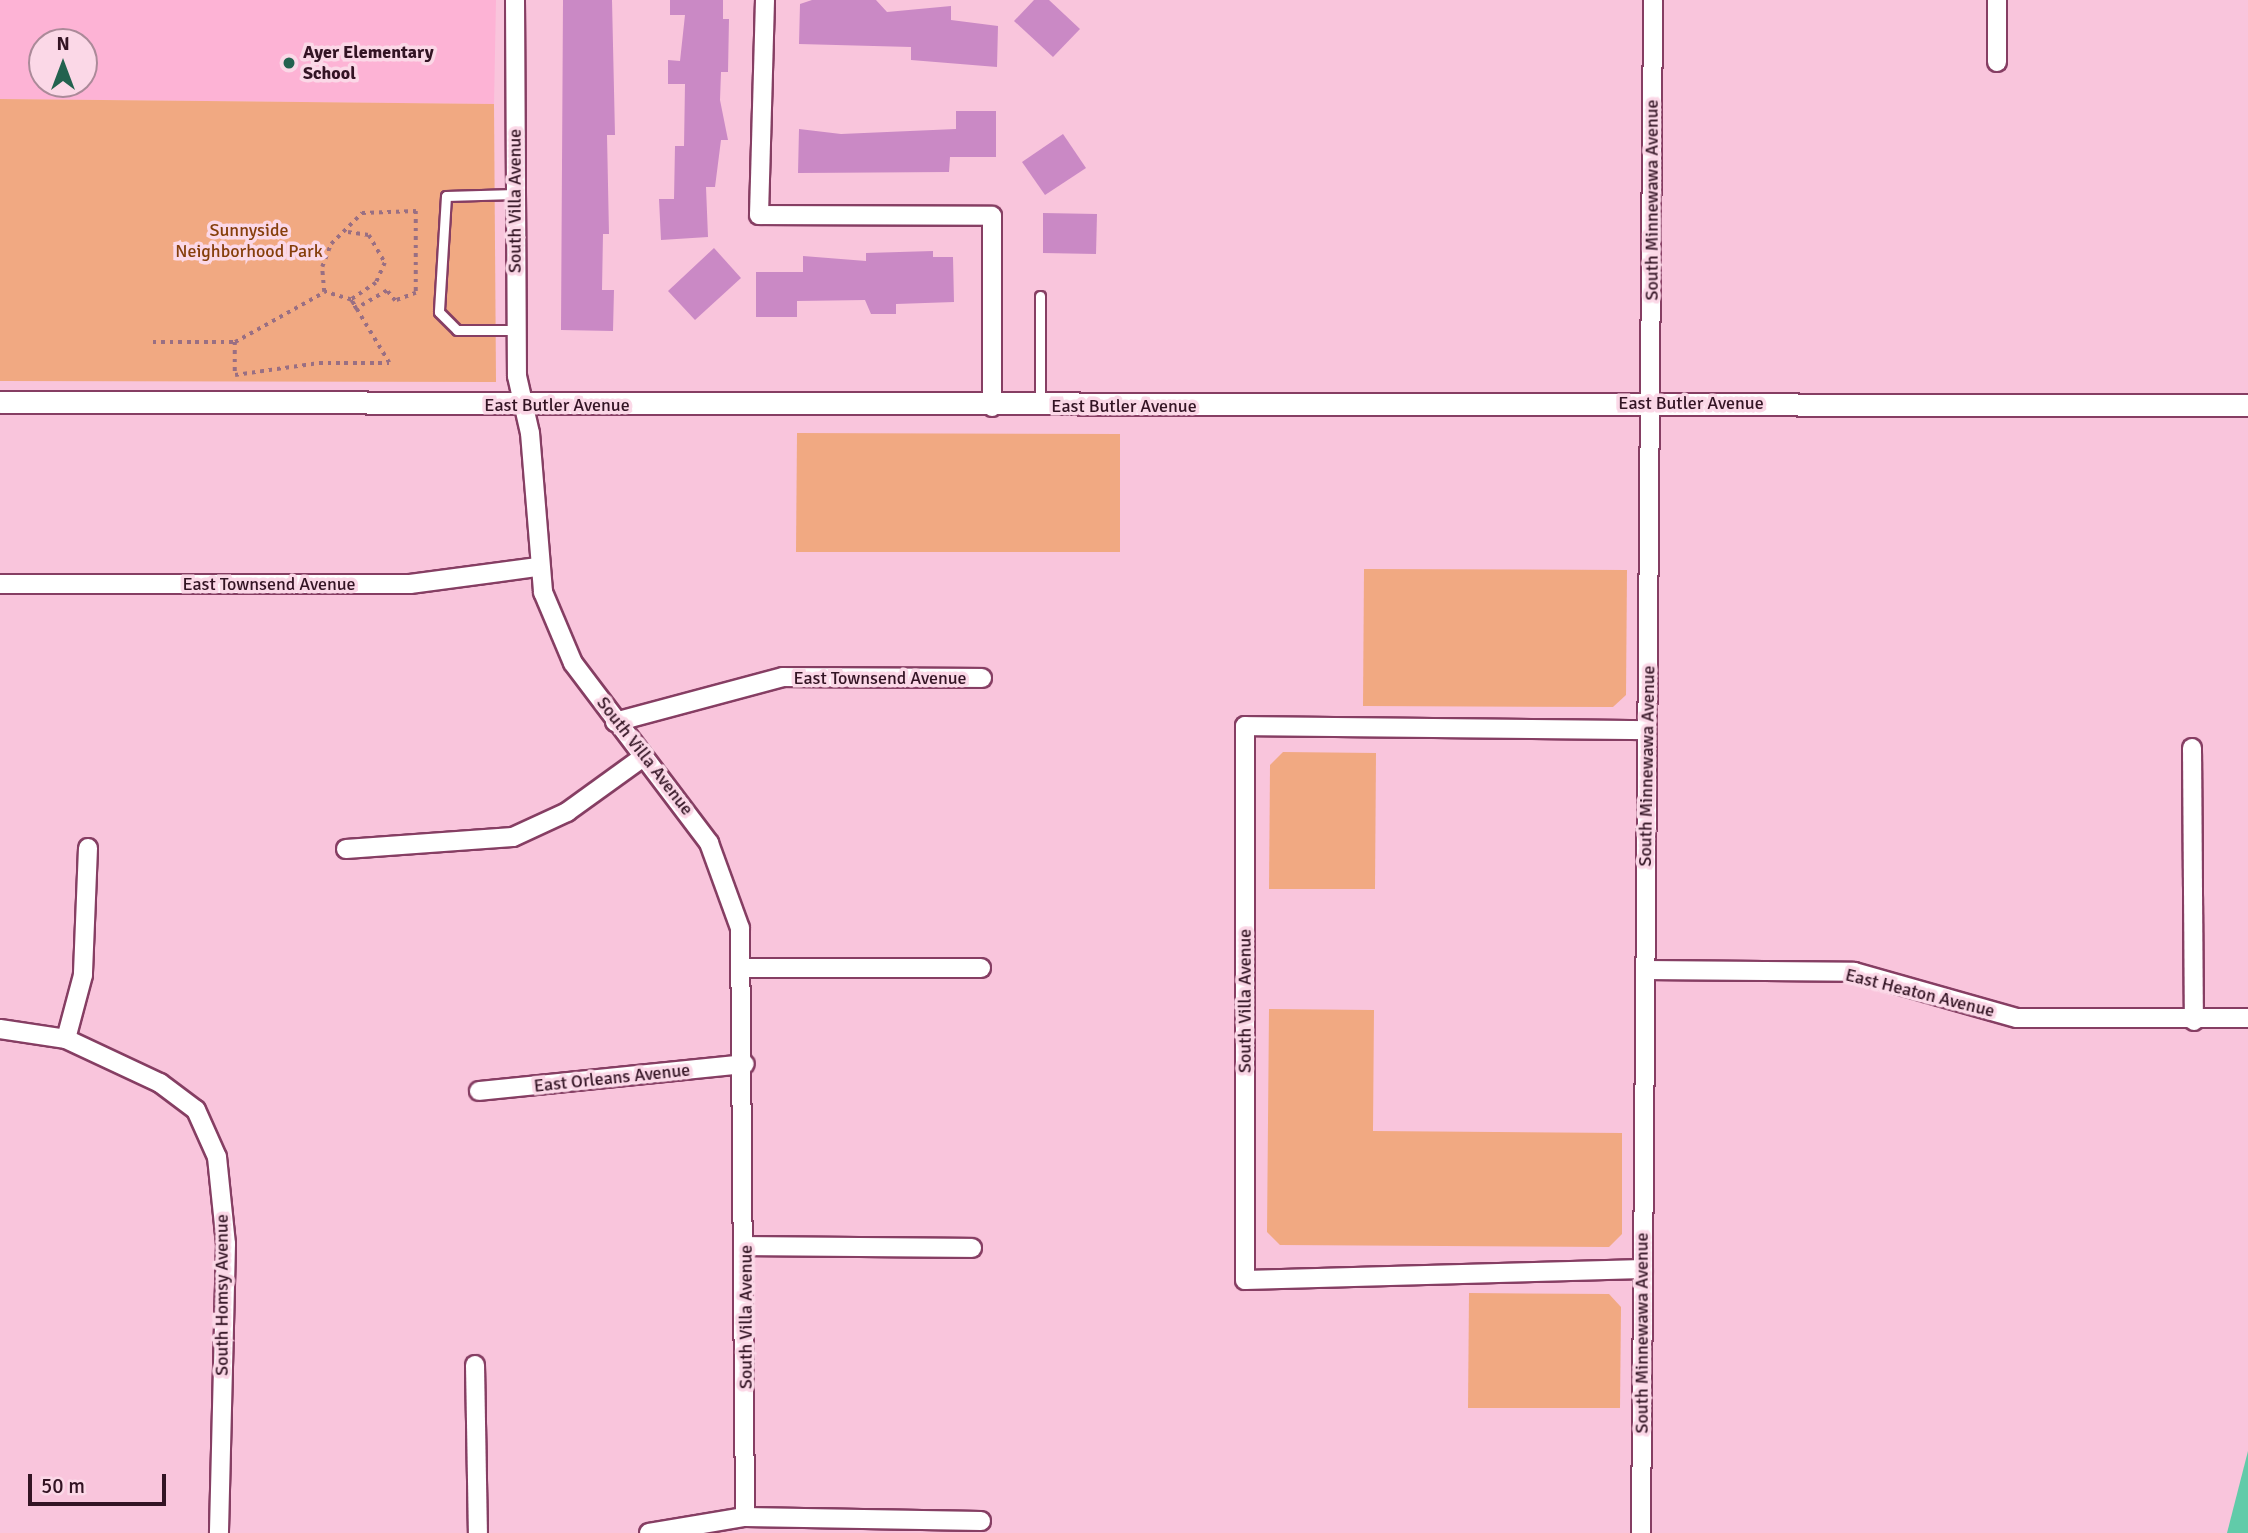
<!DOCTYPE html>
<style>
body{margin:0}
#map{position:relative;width:2248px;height:1533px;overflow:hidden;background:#f9c5dc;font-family:Signika,sans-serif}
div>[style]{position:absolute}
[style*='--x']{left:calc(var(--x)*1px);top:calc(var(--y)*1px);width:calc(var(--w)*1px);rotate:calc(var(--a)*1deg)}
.built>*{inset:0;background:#fdb3d5}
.green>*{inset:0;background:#f1a982}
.water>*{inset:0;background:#61cba9}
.building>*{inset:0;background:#ca89c5}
.path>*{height:3.5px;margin-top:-1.75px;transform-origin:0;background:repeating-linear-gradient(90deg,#996f83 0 3.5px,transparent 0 8.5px)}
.roads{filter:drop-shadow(2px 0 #863e63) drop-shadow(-2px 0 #863e63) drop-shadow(0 2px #863e63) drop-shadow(0 -2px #863e63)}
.service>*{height:9px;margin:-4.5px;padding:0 4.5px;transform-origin:4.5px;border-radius:4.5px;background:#fff}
.minor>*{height:18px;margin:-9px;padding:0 9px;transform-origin:9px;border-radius:9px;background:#fff}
.tertiary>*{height:21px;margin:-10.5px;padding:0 10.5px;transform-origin:10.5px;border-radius:10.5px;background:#fff}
.dots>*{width:19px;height:19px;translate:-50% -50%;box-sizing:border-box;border:4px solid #fbd8e7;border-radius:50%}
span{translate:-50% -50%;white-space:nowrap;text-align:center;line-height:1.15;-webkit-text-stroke:7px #fbd8e7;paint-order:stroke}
.poi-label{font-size:18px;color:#331424;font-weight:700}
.left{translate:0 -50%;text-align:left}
.street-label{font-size:18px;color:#331424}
.park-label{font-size:18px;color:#853e0b}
.north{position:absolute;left:28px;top:28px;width:70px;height:70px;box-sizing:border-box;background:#fbd8e7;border:2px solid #ab8a99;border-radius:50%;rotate:0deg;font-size:19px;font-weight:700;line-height:28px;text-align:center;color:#331424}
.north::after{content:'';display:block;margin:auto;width:24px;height:32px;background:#23624f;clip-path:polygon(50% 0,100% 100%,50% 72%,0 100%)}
.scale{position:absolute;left:28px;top:1474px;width:138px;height:32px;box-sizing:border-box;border:4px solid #331424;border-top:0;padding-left:9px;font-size:21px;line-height:24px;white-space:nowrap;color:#331424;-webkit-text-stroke:5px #fbd8e7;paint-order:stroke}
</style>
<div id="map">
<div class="built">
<i style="clip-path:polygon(evenodd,0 0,496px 0,494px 104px,0 99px,0 0,42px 42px,84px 42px,84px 84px,42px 84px,42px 42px)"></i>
</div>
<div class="green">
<i style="clip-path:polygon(0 99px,494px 104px,496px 382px,0 381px)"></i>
<i style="clip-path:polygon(797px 433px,1120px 434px,1120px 552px,796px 552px)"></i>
<i style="clip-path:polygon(1364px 569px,1627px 570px,1626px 695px,1613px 707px,1363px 706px)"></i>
<i style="clip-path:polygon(1283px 752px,1376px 753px,1375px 889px,1269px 889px,1270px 765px)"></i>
<i style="clip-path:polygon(1269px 1009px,1374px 1010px,1373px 1131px,1622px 1133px,1622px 1234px,1609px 1247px,1280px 1245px,1267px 1232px)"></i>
<i style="clip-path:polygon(1469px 1293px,1609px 1294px,1621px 1307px,1620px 1408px,1468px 1408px)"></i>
</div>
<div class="water">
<i style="clip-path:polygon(2248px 1451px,2248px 1533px,2227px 1533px)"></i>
</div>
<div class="building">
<i style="clip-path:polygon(563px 0,612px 0,615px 135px,607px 135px,609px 234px,603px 234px,602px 290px,614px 290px,613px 331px,561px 330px)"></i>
<i style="clip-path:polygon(670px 0,723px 0,723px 19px,729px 19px,728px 72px,721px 72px,720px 100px,728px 140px,721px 140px,715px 187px,706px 187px,708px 237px,661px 240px,659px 199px,674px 199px,675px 146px,684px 146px,685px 84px,668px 84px,668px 60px,680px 61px,685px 15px,670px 15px)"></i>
<i style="clip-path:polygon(812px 0,876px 0,887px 12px,951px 6px,951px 20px,998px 26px,997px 67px,911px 60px,911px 47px,799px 44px,800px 4px)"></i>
<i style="clip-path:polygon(1034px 0,1049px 0,1080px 29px,1053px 57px,1014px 21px)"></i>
<i style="clip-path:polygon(956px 111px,996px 111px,996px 157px,950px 157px,949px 172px,798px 173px,799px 129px,841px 134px,956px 129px)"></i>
<i style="clip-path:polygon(1063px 134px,1086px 168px,1045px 195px,1022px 162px)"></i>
<i style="clip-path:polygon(1043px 213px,1097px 214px,1096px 254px,1043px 253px)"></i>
<i style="clip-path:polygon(714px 248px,741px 278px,695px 320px,668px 291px)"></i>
<i style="clip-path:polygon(933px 251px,933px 257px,953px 257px,954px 302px,896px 304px,896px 314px,871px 314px,865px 300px,797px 301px,797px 317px,756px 317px,756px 272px,803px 272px,803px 256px,866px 261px,866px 253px)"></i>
</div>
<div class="path">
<i style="--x:348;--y:232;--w:21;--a:8"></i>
<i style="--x:369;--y:235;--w:32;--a:60"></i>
<i style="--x:385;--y:263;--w:22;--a:114"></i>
<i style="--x:376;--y:283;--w:30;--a:146"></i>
<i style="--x:153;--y:342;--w:82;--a:0"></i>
<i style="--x:235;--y:342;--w:101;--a:-29.1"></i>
<i style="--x:235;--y:342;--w:33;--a:90"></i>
<i style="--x:235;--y:375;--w:85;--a:-8.1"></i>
<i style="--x:319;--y:363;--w:70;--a:0"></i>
<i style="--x:389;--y:363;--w:74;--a:-121.1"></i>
<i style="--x:351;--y:300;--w:28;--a:-163"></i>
<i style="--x:324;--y:292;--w:25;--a:-95"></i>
<i style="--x:322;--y:267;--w:25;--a:-69"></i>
<i style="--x:331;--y:244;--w:44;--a:-45"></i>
<i style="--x:362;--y:213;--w:54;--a:-2.1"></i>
<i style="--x:416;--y:211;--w:82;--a:90"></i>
<i style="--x:416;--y:293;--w:22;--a:159"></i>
<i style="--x:395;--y:301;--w:13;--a:-129"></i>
<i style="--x:387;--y:291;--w:36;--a:150"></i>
<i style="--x:356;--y:309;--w:10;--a:-119"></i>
</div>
<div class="roads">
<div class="service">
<i style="--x:515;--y:194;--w:69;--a:178.3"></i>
<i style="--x:446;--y:196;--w:116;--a:93.5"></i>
<i style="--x:439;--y:312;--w:25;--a:45"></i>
<i style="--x:457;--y:330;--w:59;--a:0"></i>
<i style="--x:1040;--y:296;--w:109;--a:90"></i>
</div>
<div class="minor">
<i style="--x:515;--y:0;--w:376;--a:89.7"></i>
<i style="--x:517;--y:376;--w:58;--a:77.2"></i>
<i style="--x:530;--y:433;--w:160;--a:85.3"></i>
<i style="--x:543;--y:592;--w:77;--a:67.1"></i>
<i style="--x:573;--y:663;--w:226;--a:52.9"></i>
<i style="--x:709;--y:843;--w:90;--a:70"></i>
<i style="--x:740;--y:928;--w:589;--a:89.51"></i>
<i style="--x:765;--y:0;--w:215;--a:91.6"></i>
<i style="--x:759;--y:215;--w:233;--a:0.2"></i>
<i style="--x:992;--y:216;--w:191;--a:90"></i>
<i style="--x:1997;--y:62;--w:62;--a:-90"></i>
<i style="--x:0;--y:584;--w:410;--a:0"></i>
<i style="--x:410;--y:584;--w:129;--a:-7.6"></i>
<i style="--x:615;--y:722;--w:174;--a:-15"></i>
<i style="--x:783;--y:677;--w:199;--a:0.3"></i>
<i style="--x:2192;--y:748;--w:273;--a:89.6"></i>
<i style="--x:88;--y:848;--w:127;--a:92.3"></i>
<i style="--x:83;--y:975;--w:66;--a:104.9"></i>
<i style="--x:66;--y:1039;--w:104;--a:25.1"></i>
<i style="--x:160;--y:1083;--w:45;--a:36.9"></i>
<i style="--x:196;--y:1110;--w:51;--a:65.9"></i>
<i style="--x:217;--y:1157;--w:87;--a:84.1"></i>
<i style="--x:226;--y:1244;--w:289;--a:91.4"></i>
<i style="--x:346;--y:849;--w:167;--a:-4.1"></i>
<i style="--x:513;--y:837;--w:60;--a:-24.8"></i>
<i style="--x:567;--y:812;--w:92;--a:-35.8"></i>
<i style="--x:743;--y:968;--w:238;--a:0"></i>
<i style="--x:1645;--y:970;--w:209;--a:0.5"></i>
<i style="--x:1854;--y:972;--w:169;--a:15.8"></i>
<i style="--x:2017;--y:1018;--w:231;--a:0"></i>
<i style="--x:0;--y:1029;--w:67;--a:8.6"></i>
<i style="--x:479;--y:1091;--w:267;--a:-5.8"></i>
<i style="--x:747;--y:1246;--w:225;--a:0.5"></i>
<i style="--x:1643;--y:1269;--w:398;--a:178.4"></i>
<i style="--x:1245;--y:1280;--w:554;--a:-90"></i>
<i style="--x:1245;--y:726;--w:401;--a:0.6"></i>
<i style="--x:475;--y:1365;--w:168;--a:89"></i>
<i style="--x:649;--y:1533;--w:97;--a:-9.5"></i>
<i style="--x:745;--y:1517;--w:236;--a:1"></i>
<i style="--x:1641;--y:1533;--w:1533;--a:-89.55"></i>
</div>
<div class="tertiary">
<i style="--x:0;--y:402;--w:2248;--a:0.08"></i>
</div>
</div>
<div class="dots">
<i style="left:289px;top:63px;background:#23624f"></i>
</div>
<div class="poi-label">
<span class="left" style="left:303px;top:63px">Ayer Elementary<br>School</span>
</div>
<div class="street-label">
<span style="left:1652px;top:200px;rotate:-90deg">South Minnewawa Avenue</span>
<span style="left:515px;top:201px;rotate:-90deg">South Villa Avenue</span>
<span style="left:1691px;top:403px">East Butler Avenue</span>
<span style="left:557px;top:405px">East Butler Avenue</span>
<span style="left:1124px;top:406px">East Butler Avenue</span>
<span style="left:269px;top:584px">East Townsend Avenue</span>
<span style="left:880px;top:678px">East Townsend Avenue</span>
<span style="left:645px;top:756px;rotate:52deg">South Villa Avenue</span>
<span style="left:1647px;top:766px;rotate:-89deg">South Minnewawa Avenue</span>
<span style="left:1920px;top:993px;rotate:14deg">East Heaton Avenue</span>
<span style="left:1245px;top:1001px;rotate:-90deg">South Villa Avenue</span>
<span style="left:612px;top:1078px;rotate:-6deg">East Orleans Avenue</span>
<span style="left:222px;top:1295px;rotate:-90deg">South Homsy Avenue</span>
<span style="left:746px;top:1317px;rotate:-90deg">South Villa Avenue</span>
<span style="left:1642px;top:1333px;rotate:-90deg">South Minnewawa Avenue</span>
</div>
<div class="park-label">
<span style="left:249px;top:241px">Sunnyside<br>Neighborhood Park</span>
</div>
<div class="north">N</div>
<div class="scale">50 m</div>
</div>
